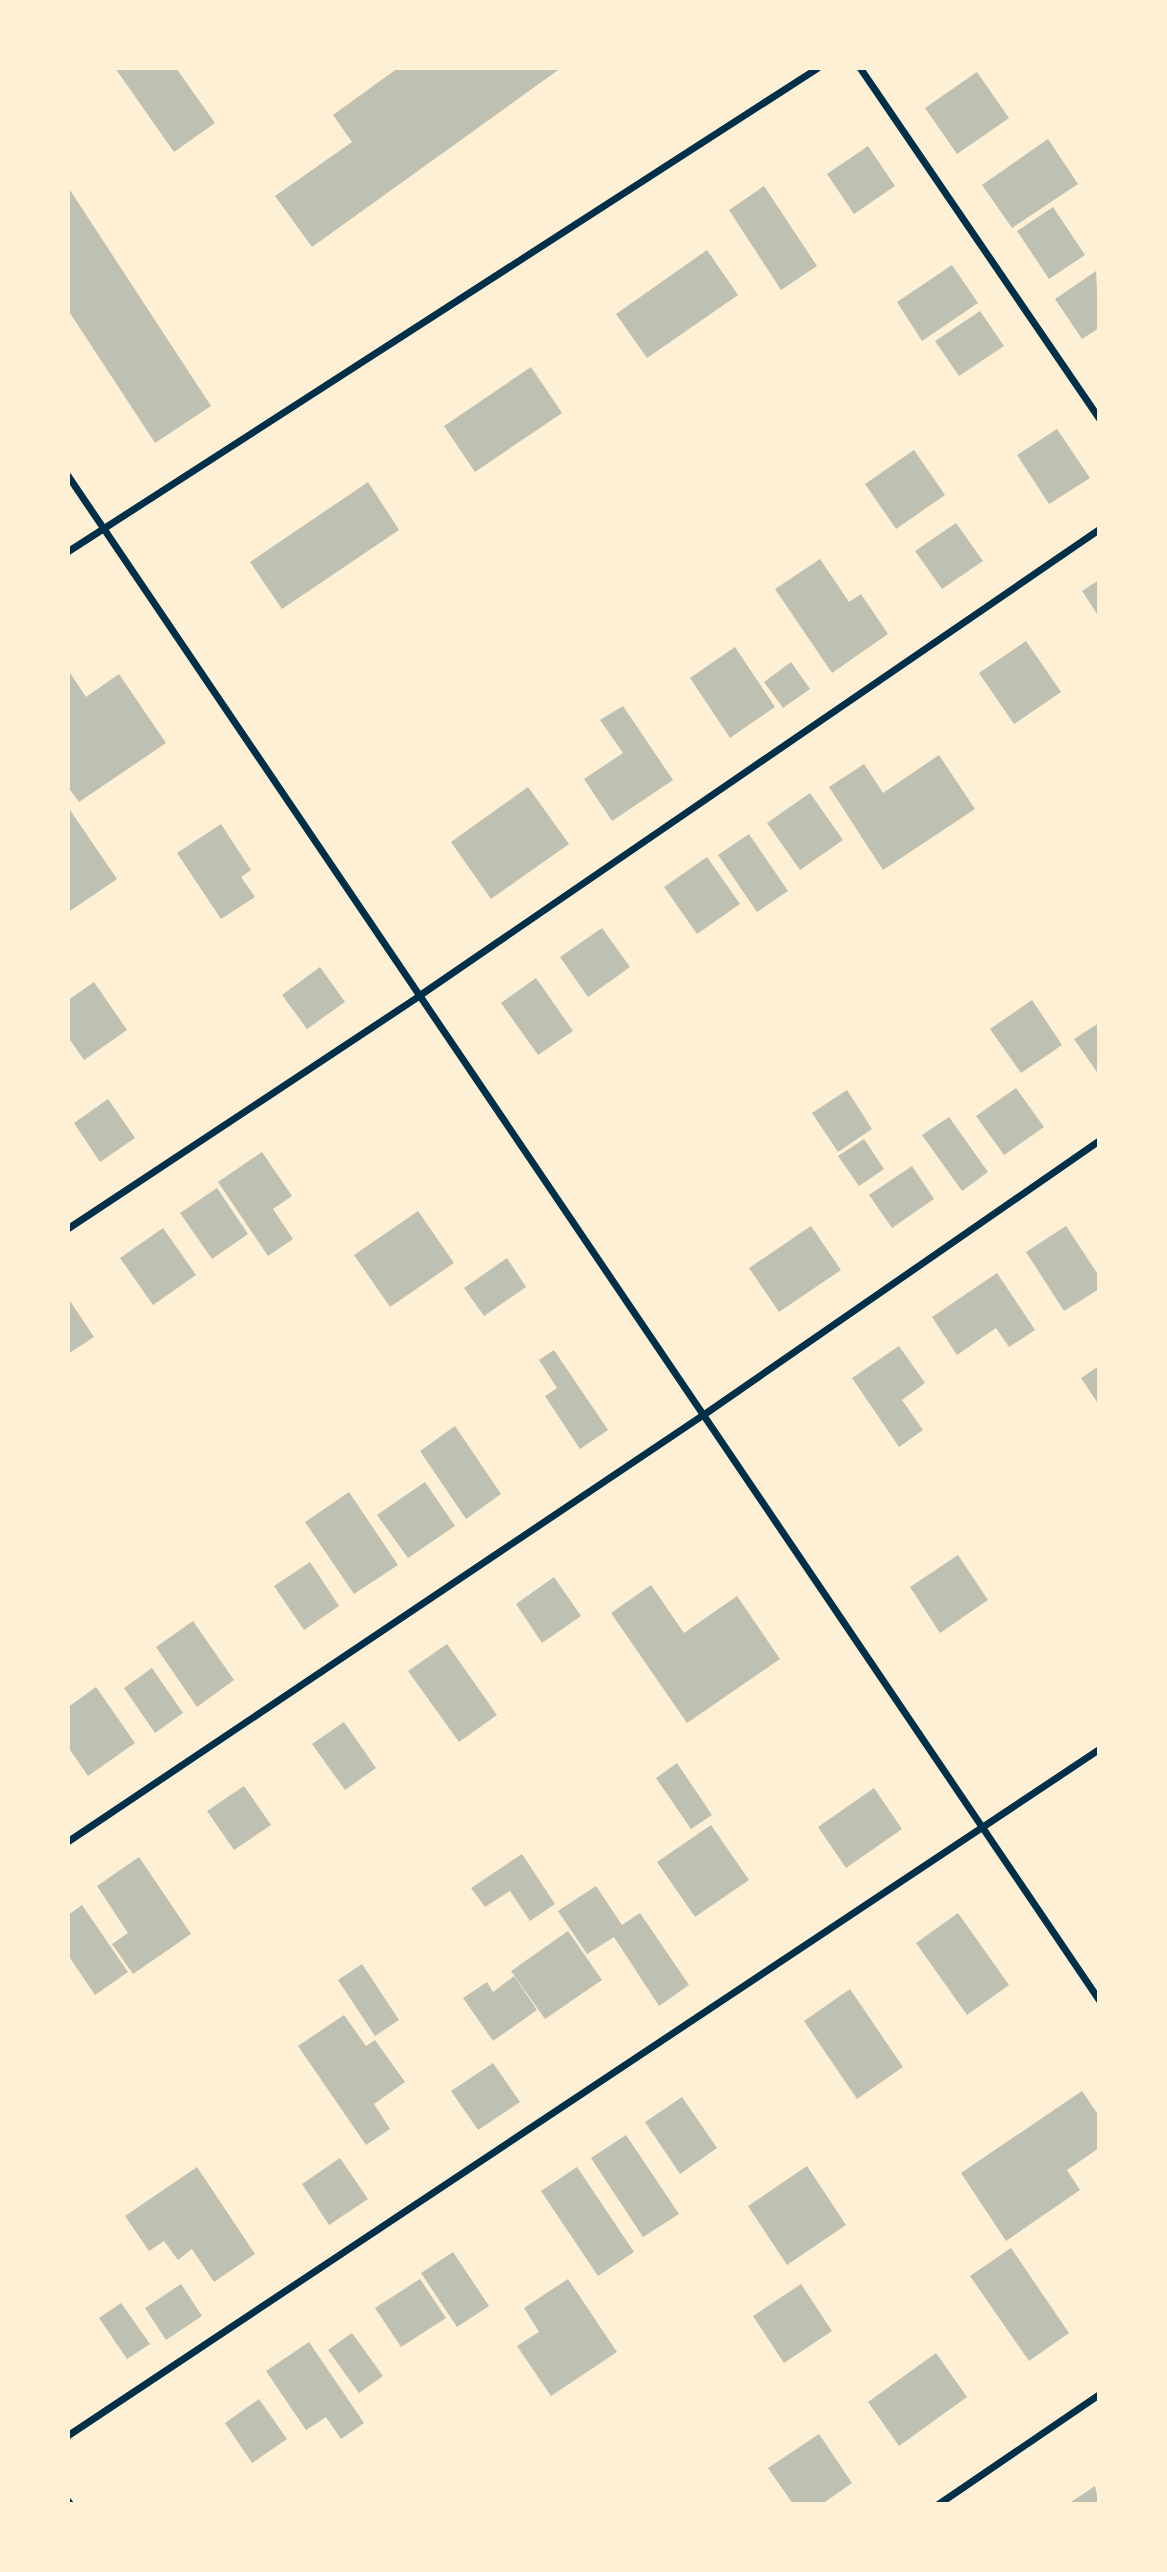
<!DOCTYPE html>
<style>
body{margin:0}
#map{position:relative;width:1167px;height:2572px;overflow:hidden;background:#fdf0d5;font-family:Arial,sans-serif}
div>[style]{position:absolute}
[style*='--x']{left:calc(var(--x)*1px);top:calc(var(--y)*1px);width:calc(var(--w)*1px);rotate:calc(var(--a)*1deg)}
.building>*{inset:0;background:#bec0b2}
.minor>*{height:7px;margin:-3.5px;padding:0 3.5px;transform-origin:3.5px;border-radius:3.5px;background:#003049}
span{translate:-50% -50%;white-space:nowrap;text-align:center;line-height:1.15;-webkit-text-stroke:5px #fdf0d5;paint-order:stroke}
.frame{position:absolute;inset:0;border:70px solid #fdf0d5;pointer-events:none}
</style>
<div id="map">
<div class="building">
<i style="clip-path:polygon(115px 68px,176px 68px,215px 123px,174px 152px)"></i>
<i style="clip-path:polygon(398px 68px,561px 68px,312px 247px,275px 196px,352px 142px,333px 115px)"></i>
<i style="clip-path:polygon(977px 72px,1009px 118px,957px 154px,925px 108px)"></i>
<i style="clip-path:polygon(1048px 139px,1078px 184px,1012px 228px,982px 185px)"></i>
<i style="clip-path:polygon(868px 146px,895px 186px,854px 214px,827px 174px)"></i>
<i style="clip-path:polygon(764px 186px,817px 266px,781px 290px,729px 210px)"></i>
<i style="clip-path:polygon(68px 187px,211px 406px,155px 443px,68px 310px)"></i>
<i style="clip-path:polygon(1053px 207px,1085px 255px,1049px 279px,1017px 231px)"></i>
<i style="clip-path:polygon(707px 250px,738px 295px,647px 358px,616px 314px)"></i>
<i style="clip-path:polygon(952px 265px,978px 303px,922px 341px,897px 302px)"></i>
<i style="clip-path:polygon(1096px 271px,1099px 328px,1082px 339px,1055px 299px)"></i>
<i style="clip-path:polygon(980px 311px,1004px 346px,959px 376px,935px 341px)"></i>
<i style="clip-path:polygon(531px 367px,562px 413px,475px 472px,444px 426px)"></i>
<i style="clip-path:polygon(1057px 429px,1090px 478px,1049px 504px,1017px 455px)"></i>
<i style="clip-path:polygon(914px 450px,945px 495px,896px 529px,865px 484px)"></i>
<i style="clip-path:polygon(368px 482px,399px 530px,282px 609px,250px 562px)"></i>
<i style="clip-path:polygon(956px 523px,983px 561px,942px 589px,915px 551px)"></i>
<i style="clip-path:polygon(820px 559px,849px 602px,861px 594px,888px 634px,832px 673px,775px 589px)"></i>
<i style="clip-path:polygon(1099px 580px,1099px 617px,1082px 591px)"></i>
<i style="clip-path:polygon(1026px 641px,1061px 692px,1014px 724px,979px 673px)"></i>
<i style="clip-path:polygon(735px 647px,775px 707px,730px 738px,690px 678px)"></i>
<i style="clip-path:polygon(791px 662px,810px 689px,783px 708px,764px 682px)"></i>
<i style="clip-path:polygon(68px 670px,86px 697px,119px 674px,166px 743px,79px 802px,68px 787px)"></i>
<i style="clip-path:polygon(623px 706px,673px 780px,612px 821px,584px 779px,623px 753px,600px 720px)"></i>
<i style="clip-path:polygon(939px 755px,975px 809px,883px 870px,829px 787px,864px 764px,883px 793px)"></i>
<i style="clip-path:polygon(528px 787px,569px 844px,491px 899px,451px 842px)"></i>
<i style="clip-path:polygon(810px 793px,843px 840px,800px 870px,767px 823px)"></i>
<i style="clip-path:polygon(68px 807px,117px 879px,70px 911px,68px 908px)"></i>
<i style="clip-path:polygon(221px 824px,251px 870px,241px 877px,255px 897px,221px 919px,177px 853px)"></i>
<i style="clip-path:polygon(749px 834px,788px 891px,757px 912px,718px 855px)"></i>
<i style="clip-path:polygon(707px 857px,740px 904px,697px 934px,664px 887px)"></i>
<i style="clip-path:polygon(602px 928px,630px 967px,588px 997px,560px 957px)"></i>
<i style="clip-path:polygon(320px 967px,345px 1002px,307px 1029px,282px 995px)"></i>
<i style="clip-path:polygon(536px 978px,573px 1031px,538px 1055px,501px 1003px)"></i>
<i style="clip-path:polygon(94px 982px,127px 1030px,84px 1060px,68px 1037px,68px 1000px)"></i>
<i style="clip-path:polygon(1032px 1000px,1062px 1045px,1021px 1073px,990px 1029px)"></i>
<i style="clip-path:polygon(1099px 1023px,1099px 1075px,1074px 1039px)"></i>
<i style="clip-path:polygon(1016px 1088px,1044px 1127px,1004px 1155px,976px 1116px)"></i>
<i style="clip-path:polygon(847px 1090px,872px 1129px,838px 1152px,812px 1113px)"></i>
<i style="clip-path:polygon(108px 1099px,135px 1138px,100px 1162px,74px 1123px)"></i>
<i style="clip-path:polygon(949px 1117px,988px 1172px,962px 1191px,922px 1135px)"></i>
<i style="clip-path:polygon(864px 1139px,884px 1169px,859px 1186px,838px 1156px)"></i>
<i style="clip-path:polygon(262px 1152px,292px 1196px,273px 1209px,293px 1239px,268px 1256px,218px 1182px)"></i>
<i style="clip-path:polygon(912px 1166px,934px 1199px,892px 1228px,869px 1195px)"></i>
<i style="clip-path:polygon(217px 1188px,248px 1234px,212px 1259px,180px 1213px)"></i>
<i style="clip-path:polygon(418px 1211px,454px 1263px,390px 1307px,354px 1255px)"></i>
<i style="clip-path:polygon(811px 1226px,841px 1270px,779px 1312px,749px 1268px)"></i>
<i style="clip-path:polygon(1066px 1226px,1099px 1276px,1099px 1289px,1064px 1311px,1026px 1252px)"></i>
<i style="clip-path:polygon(163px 1228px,196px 1275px,153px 1305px,120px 1258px)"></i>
<i style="clip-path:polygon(507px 1258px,526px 1287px,484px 1316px,464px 1288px)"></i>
<i style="clip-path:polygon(997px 1273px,1035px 1330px,1009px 1347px,996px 1328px,957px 1355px,932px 1317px)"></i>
<i style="clip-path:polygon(68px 1298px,94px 1337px,68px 1354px)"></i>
<i style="clip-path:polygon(899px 1346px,925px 1383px,902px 1400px,923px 1430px,899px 1447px,852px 1378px)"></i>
<i style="clip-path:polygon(554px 1350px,608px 1430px,580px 1449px,545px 1396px,557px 1388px,539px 1360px)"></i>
<i style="clip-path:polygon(1099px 1366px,1099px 1405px,1081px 1378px)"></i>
<i style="clip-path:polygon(455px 1426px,501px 1494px,466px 1519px,420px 1451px)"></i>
<i style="clip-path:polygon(425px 1482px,455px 1526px,408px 1558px,377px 1515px)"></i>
<i style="clip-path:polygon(349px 1492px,398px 1565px,354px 1594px,305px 1522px)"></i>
<i style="clip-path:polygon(958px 1555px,988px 1600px,940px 1633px,910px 1587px)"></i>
<i style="clip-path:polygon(310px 1562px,339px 1606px,304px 1630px,274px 1586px)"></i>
<i style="clip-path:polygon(554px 1577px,581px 1616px,542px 1643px,516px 1604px)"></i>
<i style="clip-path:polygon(651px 1585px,684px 1633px,737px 1596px,780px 1659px,687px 1723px,611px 1613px)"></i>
<i style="clip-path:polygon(193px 1621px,234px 1680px,197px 1707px,156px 1647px)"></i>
<i style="clip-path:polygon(447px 1644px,497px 1715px,459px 1742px,408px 1671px)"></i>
<i style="clip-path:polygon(152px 1668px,183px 1713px,155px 1733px,124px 1688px)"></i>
<i style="clip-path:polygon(96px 1687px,135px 1743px,88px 1776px,68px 1747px,68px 1707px)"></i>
<i style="clip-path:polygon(344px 1722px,376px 1768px,345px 1790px,312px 1744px)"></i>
<i style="clip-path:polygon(677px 1763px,712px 1815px,691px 1829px,656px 1778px)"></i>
<i style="clip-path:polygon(244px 1786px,271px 1825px,234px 1850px,207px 1811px)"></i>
<i style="clip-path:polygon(874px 1788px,902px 1829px,846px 1868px,818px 1827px)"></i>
<i style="clip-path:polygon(711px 1825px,749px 1880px,695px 1917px,657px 1862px)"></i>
<i style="clip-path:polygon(522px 1854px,555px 1904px,530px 1921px,510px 1891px,485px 1907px,471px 1888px)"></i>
<i style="clip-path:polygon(139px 1857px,191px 1934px,133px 1974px,112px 1944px,128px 1933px,97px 1886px)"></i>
<i style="clip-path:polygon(596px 1886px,622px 1925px,640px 1913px,689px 1985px,659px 2006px,614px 1937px,587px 1954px,558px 1911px)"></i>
<i style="clip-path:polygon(82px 1905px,128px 1972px,95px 1995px,68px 1955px,68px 1915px)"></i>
<i style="clip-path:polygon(958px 1913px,1009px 1985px,967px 2015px,916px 1943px)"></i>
<i style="clip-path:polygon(568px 1931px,602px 1980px,545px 2019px,511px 1971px)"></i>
<i style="clip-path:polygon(362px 1964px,399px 2020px,375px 2036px,338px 1980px)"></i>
<i style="clip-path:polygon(514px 1976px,537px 2010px,493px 2041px,463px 1998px,487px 1982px,493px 1992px)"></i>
<i style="clip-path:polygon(850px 1989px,903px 2067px,857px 2099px,804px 2021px)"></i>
<i style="clip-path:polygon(344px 2015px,366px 2046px,375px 2040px,405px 2082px,374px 2104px,390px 2129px,366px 2145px,298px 2046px)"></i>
<i style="clip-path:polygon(493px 2063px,520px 2102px,478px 2130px,451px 2091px)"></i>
<i style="clip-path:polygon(1082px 2091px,1099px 2116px,1099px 2148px,1067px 2170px,1080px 2190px,1006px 2241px,961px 2173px)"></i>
<i style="clip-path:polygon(682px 2097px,717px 2148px,680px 2174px,645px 2122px)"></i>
<i style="clip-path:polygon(626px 2135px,679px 2214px,643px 2237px,591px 2158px)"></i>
<i style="clip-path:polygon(340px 2158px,368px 2199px,329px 2225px,302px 2184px)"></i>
<i style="clip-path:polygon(807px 2166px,846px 2225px,787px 2265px,748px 2206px)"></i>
<i style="clip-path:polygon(197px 2167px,255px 2254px,214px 2282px,192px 2249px,178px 2260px,164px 2241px,149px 2251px,125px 2216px)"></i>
<i style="clip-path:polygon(577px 2167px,634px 2252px,598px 2276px,541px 2191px)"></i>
<i style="clip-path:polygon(1011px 2248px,1069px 2333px,1029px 2361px,970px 2276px)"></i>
<i style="clip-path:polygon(453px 2252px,489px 2306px,457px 2327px,421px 2273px)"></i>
<i style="clip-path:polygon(420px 2279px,446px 2318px,401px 2347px,375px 2308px)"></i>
<i style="clip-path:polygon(568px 2279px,617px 2352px,551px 2396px,517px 2346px,539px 2332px,524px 2308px)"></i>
<i style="clip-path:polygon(181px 2284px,202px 2316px,166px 2340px,145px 2308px)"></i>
<i style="clip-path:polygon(801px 2284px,832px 2331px,784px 2363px,753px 2316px)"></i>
<i style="clip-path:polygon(121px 2303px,150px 2344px,127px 2359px,99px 2318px)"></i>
<i style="clip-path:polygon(352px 2333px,383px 2376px,359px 2393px,328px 2350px)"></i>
<i style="clip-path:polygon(309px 2342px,364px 2423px,341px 2439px,326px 2417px,306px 2430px,266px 2371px)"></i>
<i style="clip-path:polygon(936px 2353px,967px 2397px,899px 2446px,868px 2402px)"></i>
<i style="clip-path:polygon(259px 2399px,287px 2439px,252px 2463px,225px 2423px)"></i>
<i style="clip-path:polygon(819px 2434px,852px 2483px,822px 2504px,793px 2504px,768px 2468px)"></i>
<i style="clip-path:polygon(1095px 2486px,1099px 2504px,1068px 2504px)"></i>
</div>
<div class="minor">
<i style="--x:860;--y:68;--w:425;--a:55.7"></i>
<i style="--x:68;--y:476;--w:1840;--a:55.92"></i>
<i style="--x:68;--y:551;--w:891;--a:-32.82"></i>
<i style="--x:68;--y:1228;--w:420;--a:-33.5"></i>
<i style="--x:418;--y:996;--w:826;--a:-34.44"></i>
<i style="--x:68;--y:1841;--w:762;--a:-33.88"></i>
<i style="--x:701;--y:1416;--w:484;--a:-34.7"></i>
<i style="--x:68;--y:2435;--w:1238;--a:-33.64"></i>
<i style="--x:68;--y:2501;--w:4;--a:56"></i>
<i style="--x:938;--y:2504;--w:195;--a:-34.3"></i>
</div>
<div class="frame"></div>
</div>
